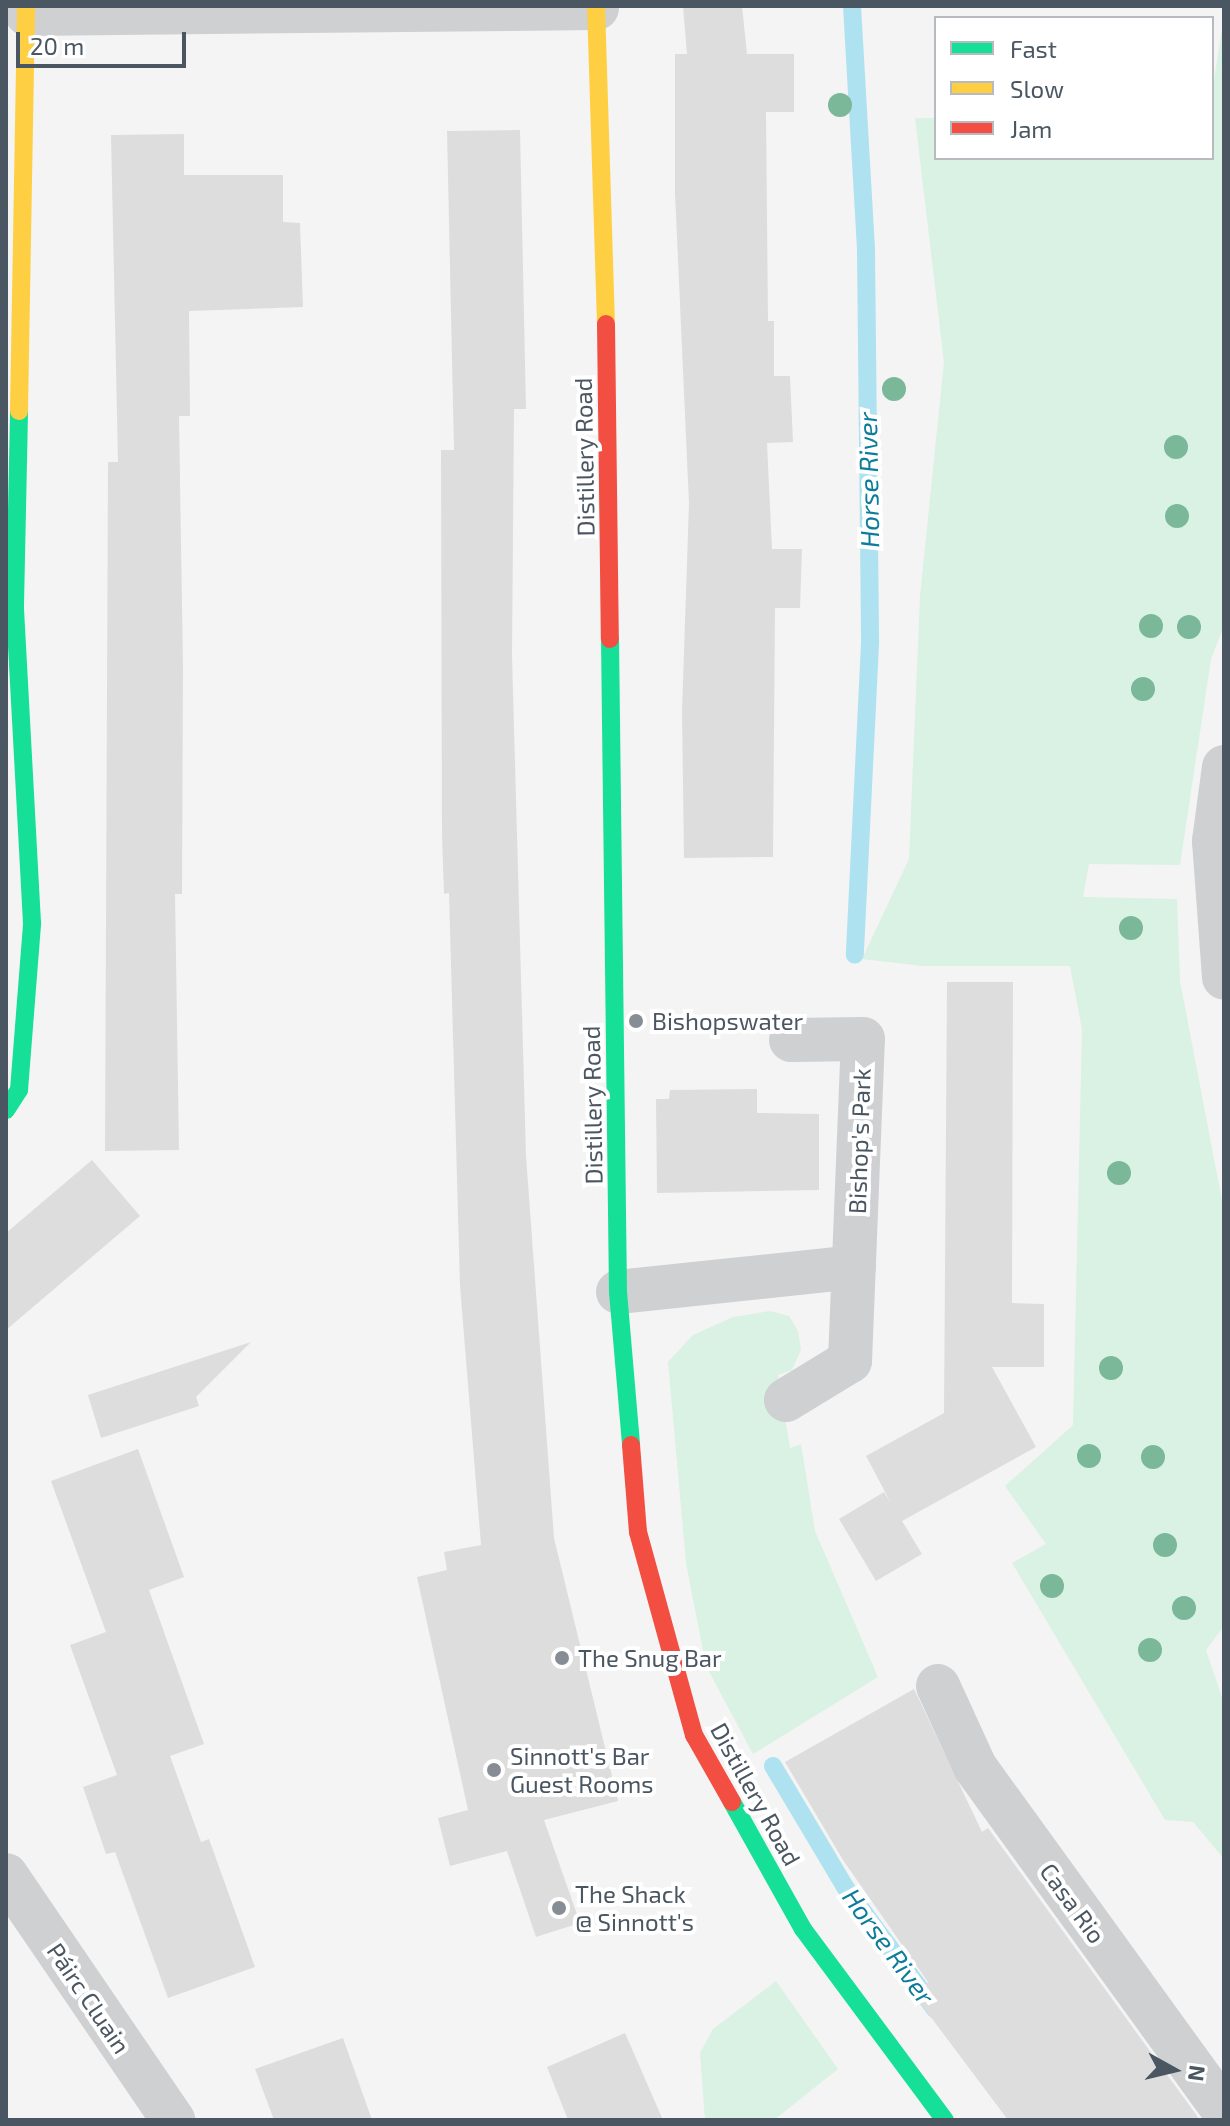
<!DOCTYPE html>
<meta charset="utf-8">
<style>
body{margin:0}
#map{position:relative;width:1230px;height:2126px;overflow:hidden;background:#f4f4f4;font-family:"Exo 2",sans-serif}
div>[style]{position:absolute}
[style*='--x']{left:calc(var(--x)*1px);top:calc(var(--y)*1px);width:calc(var(--w)*1px);rotate:calc(var(--a)*1deg)}
.green>*{inset:0;background:#d9f2e3}
.stream>*{height:18px;margin:-9px;padding:0 9px;transform-origin:9px;border-radius:9px;background:#aee2f0}
.building>*{inset:0;background:#ddddde}
.street>*{height:44px;margin:-22px;padding:0 22px;transform-origin:22px;border-radius:22px;background:#ced0d2}
.fast>*{height:18px;margin:-9px;padding:0 9px;transform-origin:9px;border-radius:9px;background:#16e098}
.slow>*{height:18px;margin:-9px;padding:0 9px;transform-origin:9px;border-radius:9px;background:#ffcf43}
.jam>*{height:18px;margin:-9px;padding:0 9px;transform-origin:9px;border-radius:9px;background:#f24e42}
.trees>*{width:24px;height:24px;margin:-12px;border-radius:50%;background:#7ab899}
.dots>*{width:22px;height:22px;translate:-50% -50%;box-sizing:border-box;border:4px solid #fff;border-radius:50%}
span{translate:-50% -50%;white-space:nowrap;text-align:center;line-height:1.15;-webkit-text-stroke:8px #fff;paint-order:stroke}
.street-label{font-size:24px;color:#4a5661}
.poi-label{font-size:24px;color:#4a5661}
.left{translate:0 -50%;text-align:left}
.water-label{font-size:26px;color:#0c7c9b;font-style:italic}
.frame{position:absolute;inset:0;border:8px solid #4a5661;pointer-events:none}
.legend{position:absolute;left:934px;top:16px;width:280px;height:144px;box-sizing:border-box;background:#fff;border:2px solid #b7bbc0;margin:0;padding:10px 14px;list-style:none;font-size:24px;color:#4a5661}
.legend li{display:flex;align-items:center;gap:16px;height:40px}
.legend b{width:40px;border:2px solid #b7bbc0}
.north{position:absolute;left:1134px;top:2030px;width:80px;height:80px;-webkit-text-stroke:6px #fff;paint-order:stroke;rotate:98deg;font-size:22px;font-weight:700;line-height:32px;text-align:center;color:#4a5661}
.north::after{content:'';display:block;margin:auto;width:28px;height:36px;background:#4a5661;clip-path:polygon(50% 0,100% 100%,50% 72%,0 100%)}
.scale{position:absolute;left:16px;top:32px;width:170px;height:36px;box-sizing:border-box;border:4px solid #4a5661;border-top:0;padding-left:10px;font-size:24px;line-height:28px;white-space:nowrap;color:#4a5661;-webkit-text-stroke:6px #fff;paint-order:stroke}
</style>
<div id="map">
<div class="green">
<i style="clip-path:polygon(1224px 16px,1224px 626px,1211px 659px,1180px 865px,1089px 864px,1083px 897px,1177px 899px,1180px 981px,1224px 1211px,1224px 1626px,1206px 1650px,1224px 1703px,1224px 1859px,1193px 1822px,1165px 1820px,1012px 1563px,1046px 1544px,1005px 1486px,1073px 1425px,1082px 1030px,1070px 966px,923px 966px,862px 959px,909px 859px,920px 596px,944px 362px,915px 118px,936px 118px,936px 158px,1212px 158px,1212px 93px)"></i>
<i style="clip-path:polygon(770px 1311px,789px 1316px,798px 1331px,801px 1350px,792px 1370px,778px 1375px,790px 1448px,801px 1444px,815px 1531px,878px 1677px,753px 1754px,706px 1666px,686px 1563px,668px 1362px,693px 1335px,733px 1317px)"></i>
<i style="clip-path:polygon(776px 1981px,838px 2069px,774px 2120px,705px 2120px,700px 2053px,713px 2029px)"></i>
</div>
<div class="stream">
<i style="--x:852;--y:6;--w:245;--a:86.7"></i>
<i style="--x:866;--y:251;--w:393;--a:89.4"></i>
<i style="--x:870;--y:644;--w:311;--a:92.8"></i>
<i style="--x:773;--y:1766;--w:141;--a:59.2"></i>
<i style="--x:845;--y:1887;--w:152;--a:53.6"></i>
</div>
<div class="building">
<i style="clip-path:polygon(683px 6px,742px 6px,747px 54px,794px 54px,794px 112px,766px 112px,768px 321px,774px 321px,774px 376px,790px 376px,793px 442px,767px 443px,772px 549px,802px 549px,800px 608px,775px 608px,773px 857px,684px 858px,682px 711px,689px 503px,675px 193px,675px 54px,687px 54px)"></i>
<i style="clip-path:polygon(520px 130px,526px 409px,514px 409px,512px 656px,526px 1156px,554px 1538px,618px 1801px,544px 1820px,580px 1923px,536px 1937px,507px 1851px,450px 1866px,438px 1818px,468px 1810px,417px 1577px,447px 1570px,444px 1552px,481px 1545px,460px 1286px,449px 893px,444px 894px,442px 835px,441px 450px,454px 450px,447px 131px)"></i>
<i style="clip-path:polygon(184px 134px,184px 175px,283px 175px,283px 222px,300px 223px,303px 307px,189px 311px,190px 416px,179px 416px,183px 667px,182px 894px,175px 894px,179px 1150px,105px 1151px,108px 462px,118px 462px,111px 135px)"></i>
<i style="clip-path:polygon(947px 982px,1013px 982px,1012px 1303px,1044px 1304px,1044px 1367px,992px 1367px,1036px 1447px,902px 1521px,922px 1554px,876px 1581px,839px 1519px,884px 1492px,891px 1503px,866px 1456px,944px 1413px)"></i>
<i style="clip-path:polygon(757px 1089px,757px 1113px,819px 1114px,819px 1190px,657px 1193px,656px 1099px,669px 1099px,670px 1090px)"></i>
<i style="clip-path:polygon(92px 1160px,140px 1216px,6px 1330px,6px 1233px)"></i>
<i style="clip-path:polygon(251px 1342px,196px 1397px,199px 1406px,101px 1438px,88px 1395px)"></i>
<i style="clip-path:polygon(138px 1449px,184px 1577px,149px 1590px,204px 1744px,170px 1756px,201px 1842px,209px 1839px,255px 1967px,168px 1998px,115px 1852px,106px 1854px,83px 1787px,117px 1775px,70px 1645px,106px 1632px,51px 1481px)"></i>
<i style="clip-path:polygon(914px 1689px,982px 1832px,988px 1828px,1200px 2120px,1008px 2120px,915px 1996px,928px 1982px,843px 1860px,785px 1762px)"></i>
<i style="clip-path:polygon(625px 2033px,663px 2120px,568px 2120px,547px 2067px)"></i>
<i style="clip-path:polygon(343px 2038px,372px 2120px,274px 2120px,255px 2069px)"></i>
</div>
<div class="street">
<i style="--x:27;--y:14;--w:570;--a:-0.6"></i>
<i style="--x:1224;--y:767;--w:75;--a:97.7"></i>
<i style="--x:1214;--y:841;--w:137;--a:85.8"></i>
<i style="--x:618;--y:1292;--w:237;--a:-6"></i>
<i style="--x:786;--y:1400;--w:75;--a:-31.4"></i>
<i style="--x:850;--y:1361;--w:322;--a:-87.7"></i>
<i style="--x:863;--y:1039;--w:72;--a:179.2"></i>
<i style="--x:938;--y:1686;--w:89;--a:65.4"></i>
<i style="--x:975;--y:1767;--w:425;--a:54.1"></i>
<i style="--x:6;--y:1875;--w:297;--a:55.7"></i>
</div>
<div class="fast">
<i style="--x:610;--y:639;--w:653;--a:89.3"></i>
<i style="--x:618;--y:1292;--w:154;--a:85.1"></i>
<i style="--x:6;--y:1110;--w:24;--a:-57"></i>
<i style="--x:19;--y:1090;--w:168;--a:-85.5"></i>
<i style="--x:32;--y:923;--w:318;--a:-93.1"></i>
<i style="--x:15;--y:605;--w:194;--a:-88.8"></i>
<i style="--x:732;--y:1802;--w:145;--a:60.8"></i>
<i style="--x:803;--y:1929;--w:238;--a:53.4"></i>
</div>
<div class="slow">
<i style="--x:596;--y:6;--w:318;--a:88.2"></i>
<i style="--x:19;--y:411;--w:405;--a:-89"></i>
</div>
<div class="jam">
<i style="--x:606;--y:324;--w:315;--a:89.3"></i>
<i style="--x:631;--y:1445;--w:87;--a:85.4"></i>
<i style="--x:638;--y:1532;--w:211;--a:74.6"></i>
<i style="--x:694;--y:1735;--w:77;--a:60.4"></i>
</div>
<div class="trees">
<i style="left:840px;top:105px"></i>
<i style="left:894px;top:389px"></i>
<i style="left:1176px;top:447px"></i>
<i style="left:1177px;top:516px"></i>
<i style="left:1151px;top:626px"></i>
<i style="left:1189px;top:627px"></i>
<i style="left:1143px;top:689px"></i>
<i style="left:1131px;top:928px"></i>
<i style="left:1119px;top:1173px"></i>
<i style="left:1111px;top:1368px"></i>
<i style="left:1089px;top:1456px"></i>
<i style="left:1153px;top:1457px"></i>
<i style="left:1165px;top:1545px"></i>
<i style="left:1052px;top:1586px"></i>
<i style="left:1184px;top:1608px"></i>
<i style="left:1150px;top:1650px"></i>
</div>
<div class="dots">
<i style="left:636px;top:1021px;background:#868d94"></i>
<i style="left:562px;top:1658px;background:#868d94"></i>
<i style="left:494px;top:1770px;background:#868d94"></i>
<i style="left:559px;top:1908px;background:#868d94"></i>
</div>
<div class="street-label">
<span style="left:584px;top:457px;rotate:-91deg">Distillery Road</span>
<span style="left:592px;top:1105px;rotate:-91deg">Distillery Road</span>
<span style="left:859px;top:1141px;rotate:-88deg">Bishop's Park</span>
<span style="left:756px;top:1794px;rotate:61deg">Distillery Road</span>
<span style="left:1073px;top:1903px;rotate:54deg">Casa Rio</span>
<span style="left:89px;top:1998px;rotate:56deg">Páirc Cluain</span>
</div>
<div class="poi-label">
<span class="left" style="left:652px;top:1021px">Bishopswater</span>
<span class="left" style="left:578px;top:1658px">The Snug Bar</span>
<span class="left" style="left:510px;top:1770px">Sinnott's Bar<br>Guest Rooms</span>
<span class="left" style="left:575px;top:1908px">The Shack<br>@ Sinnott's</span>
</div>
<div class="water-label">
<span style="left:868px;top:480px;rotate:-91deg">Horse River</span>
<span style="left:889px;top:1946px;rotate:54deg">Horse River</span>
</div>
<div class="frame"></div>
<ul class="legend">
<li><b style="height:10px;background:#16e098"></b>Fast</li>
<li><b style="height:10px;background:#ffcf43"></b>Slow</li>
<li><b style="height:10px;background:#f24e42"></b>Jam</li>
</ul>
<div class="north">N</div>
<div class="scale">20 m</div>
</div>
